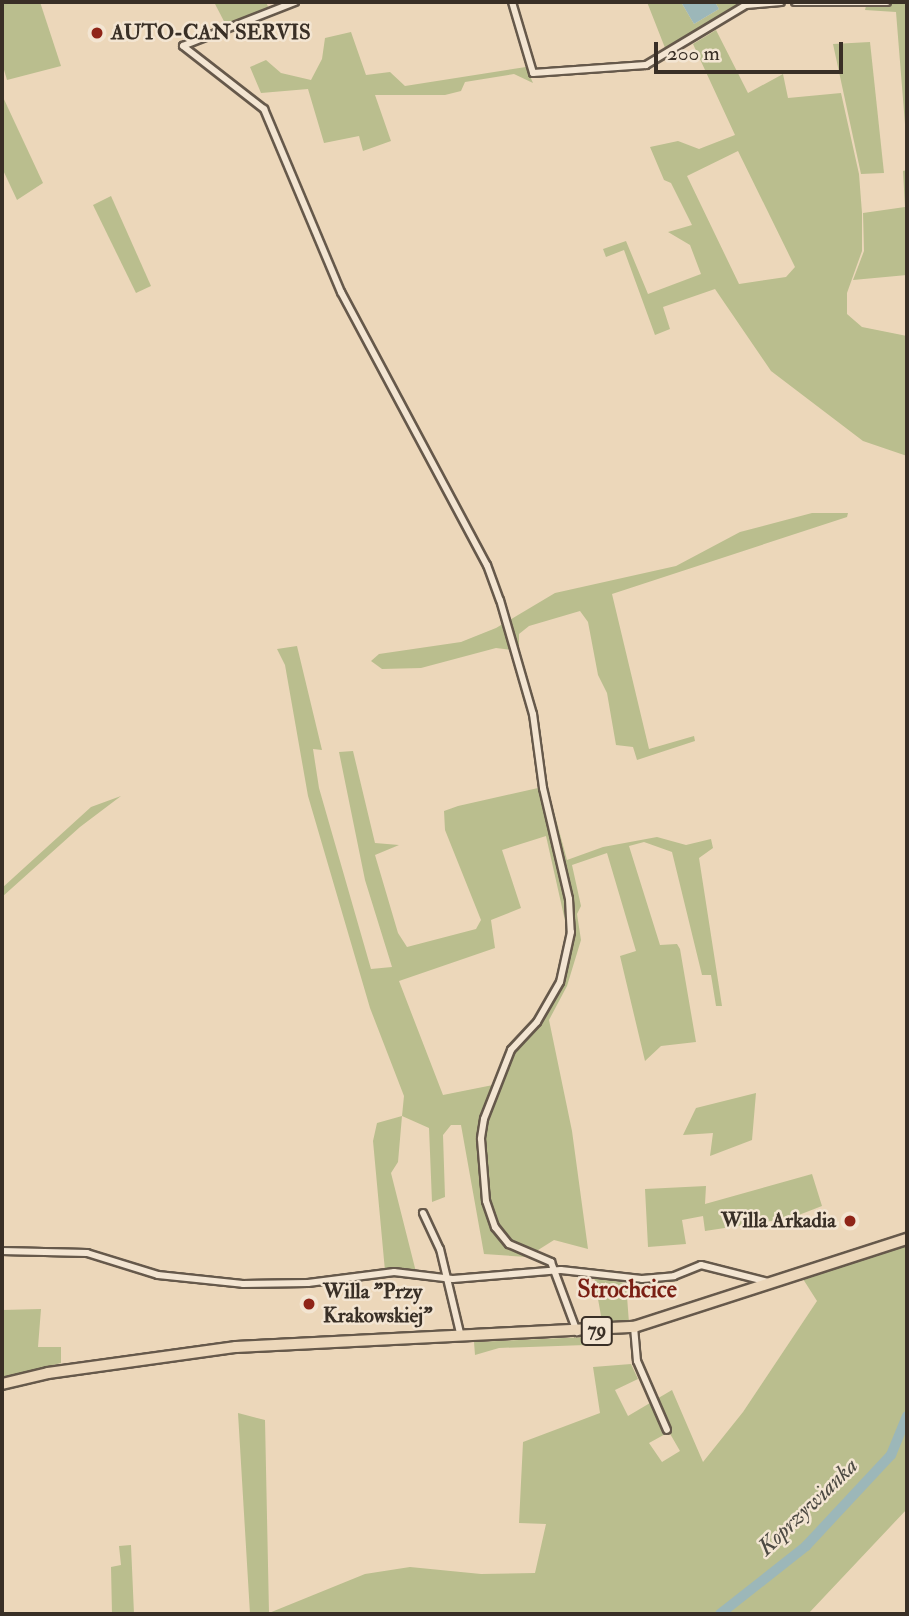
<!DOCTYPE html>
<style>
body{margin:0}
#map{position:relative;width:909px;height:1616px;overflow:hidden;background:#ecd7ba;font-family:"IM FELL Double Pica",serif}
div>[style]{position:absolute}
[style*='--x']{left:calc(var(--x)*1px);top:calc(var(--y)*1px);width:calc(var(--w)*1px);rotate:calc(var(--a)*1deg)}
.green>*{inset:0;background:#babe8e}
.water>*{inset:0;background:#9cb7b9}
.river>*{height:10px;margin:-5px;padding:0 5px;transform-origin:5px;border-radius:5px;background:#9cb7b9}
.roads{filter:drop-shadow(2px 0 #66594b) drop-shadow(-2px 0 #66594b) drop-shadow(0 2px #66594b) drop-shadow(0 -2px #66594b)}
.minor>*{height:6px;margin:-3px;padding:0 3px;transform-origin:3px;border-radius:3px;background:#f3e5d2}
.primary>*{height:10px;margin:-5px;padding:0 5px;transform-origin:5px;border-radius:5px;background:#ecd7ba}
.dots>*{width:19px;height:19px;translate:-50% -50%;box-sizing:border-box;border:4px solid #f3e5d2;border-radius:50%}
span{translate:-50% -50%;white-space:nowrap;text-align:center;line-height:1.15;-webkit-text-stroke:5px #f3e5d2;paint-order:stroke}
.shield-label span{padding:2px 5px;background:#f3e5d2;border:2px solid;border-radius:5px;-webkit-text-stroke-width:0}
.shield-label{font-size:19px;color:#392f26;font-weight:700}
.poi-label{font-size:21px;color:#392f26;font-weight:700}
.left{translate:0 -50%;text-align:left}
.right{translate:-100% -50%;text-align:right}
.water-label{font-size:23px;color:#4d4a43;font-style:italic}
.quarter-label{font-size:24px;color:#7a1f14;font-weight:700}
.frame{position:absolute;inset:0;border:4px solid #392f26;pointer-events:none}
.scale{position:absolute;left:654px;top:42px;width:189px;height:32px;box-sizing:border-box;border:4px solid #392f26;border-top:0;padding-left:9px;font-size:21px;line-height:24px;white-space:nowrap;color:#392f26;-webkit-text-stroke:5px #f3e5d2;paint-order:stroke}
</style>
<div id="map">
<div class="green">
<i style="clip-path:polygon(2px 2px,40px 2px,61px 66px,7px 80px,2px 63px)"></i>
<i style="clip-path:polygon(214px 2px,266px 2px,270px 11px,228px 29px)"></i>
<i style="clip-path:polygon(647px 2px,681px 2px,694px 24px,719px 9px,715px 2px,744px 4px,667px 53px)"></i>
<i style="clip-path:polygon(907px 2px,907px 149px,896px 12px,865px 10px,866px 6px)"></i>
<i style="clip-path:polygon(evenodd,716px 30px,748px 93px,783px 74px,788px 98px,841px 93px,859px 174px,862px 213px,862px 251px,847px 293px,847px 314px,862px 327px,907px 336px,907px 456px,863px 441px,771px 371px,715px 289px,663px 307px,670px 329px,655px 335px,624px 250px,606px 257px,603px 249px,626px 241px,648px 294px,701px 274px,690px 245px,668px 232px,692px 225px,671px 183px,664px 180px,650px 147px,678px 141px,699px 149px,735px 135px,693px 44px,716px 30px,738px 151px,795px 267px,786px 277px,739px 284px,687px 176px,738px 151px)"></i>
<i style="clip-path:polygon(351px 32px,366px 75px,390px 72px,405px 86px,526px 67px,533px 83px,514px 74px,465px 82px,461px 91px,445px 95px,375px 95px,391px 141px,363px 151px,359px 136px,324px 143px,308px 89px,261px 93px,250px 67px,266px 60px,281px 73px,311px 80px,322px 59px,325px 38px)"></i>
<i style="clip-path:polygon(870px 42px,884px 173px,861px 174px,833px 44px)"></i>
<i style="clip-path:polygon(2px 95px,43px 183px,17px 200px,2px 168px)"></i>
<i style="clip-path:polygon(907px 170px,907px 275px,853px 280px,864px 251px,863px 213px,905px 207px,903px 171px)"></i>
<i style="clip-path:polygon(111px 196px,151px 286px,136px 293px,93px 205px)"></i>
<i style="clip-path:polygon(812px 513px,848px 513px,847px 517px,612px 594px,649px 749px,694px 736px,695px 741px,637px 760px,633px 747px,616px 745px,607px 693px,598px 675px,588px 622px,580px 611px,529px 626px,519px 634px,519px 651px,496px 648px,421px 668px,382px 669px,371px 661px,379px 654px,461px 642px,496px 628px,555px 593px,676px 566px,740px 532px)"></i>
<i style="clip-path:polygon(evenodd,297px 646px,322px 750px,313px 749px,319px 788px,371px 969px,392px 967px,365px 880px,339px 752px,353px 751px,375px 843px,399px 845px,375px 855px,398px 933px,407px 947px,476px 929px,481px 920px,445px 830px,444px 811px,458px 806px,547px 786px,567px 860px,603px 847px,657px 837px,686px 845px,711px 839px,713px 848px,699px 858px,722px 1006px,716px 1006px,711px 975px,702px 975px,672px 852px,644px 842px,629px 846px,660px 945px,677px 944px,680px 949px,696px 1042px,661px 1046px,645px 1061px,620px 956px,636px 951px,607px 853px,572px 865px,581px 906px,577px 914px,581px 940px,567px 986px,549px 1020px,572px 1131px,588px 1249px,554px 1240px,527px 1257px,484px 1254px,461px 1125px,451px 1125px,443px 1135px,445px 1197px,432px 1202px,429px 1128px,402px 1116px,398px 1162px,391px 1173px,416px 1272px,385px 1271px,373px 1141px,377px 1123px,402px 1116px,404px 1096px,370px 1008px,308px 796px,285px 665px,277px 649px,297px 646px,546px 836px,566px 925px,562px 965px,554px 986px,538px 1016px,511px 1042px,493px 1085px,443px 1095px,399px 981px,495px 948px,491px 920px,521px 908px,502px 850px,546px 836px)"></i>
<i style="clip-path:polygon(121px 796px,80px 827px,2px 897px,2px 888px,91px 807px)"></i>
<i style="clip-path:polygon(756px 1093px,752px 1140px,710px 1156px,713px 1133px,683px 1135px,696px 1108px)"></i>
<i style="clip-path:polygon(812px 1174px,822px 1206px,791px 1218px,705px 1231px,703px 1216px,682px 1220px,686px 1244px,648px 1247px,645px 1189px,706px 1186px,705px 1204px)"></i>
<i style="clip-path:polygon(evenodd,907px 1246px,907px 1509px,808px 1614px,250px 1614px,238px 1413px,265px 1420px,269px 1613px,365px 1574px,410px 1567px,481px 1574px,535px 1573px,546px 1524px,519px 1523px,523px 1442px,600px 1413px,593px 1367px,631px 1364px,638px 1379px,615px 1390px,628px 1416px,672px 1390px,703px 1462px,743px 1412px,817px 1301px,803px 1279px,907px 1246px,669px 1432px,680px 1451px,662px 1462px,649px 1443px,669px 1432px)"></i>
<i style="clip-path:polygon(593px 1271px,615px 1274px,614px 1281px,626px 1283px,629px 1323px,603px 1327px)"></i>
<i style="clip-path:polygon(41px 1309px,38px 1347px,61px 1347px,61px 1363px,2px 1378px,2px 1310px)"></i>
<i style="clip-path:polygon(586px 1337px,586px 1345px,499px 1348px,475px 1355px,474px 1342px)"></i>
<i style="clip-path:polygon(131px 1545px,134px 1614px,112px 1614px,111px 1567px,121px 1565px,119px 1546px)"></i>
</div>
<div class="water">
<i style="clip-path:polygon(681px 2px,715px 2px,719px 9px,694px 24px)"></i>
</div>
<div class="river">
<i style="--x:720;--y:1614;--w:110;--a:-38.3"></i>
<i style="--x:806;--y:1546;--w:125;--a:-47"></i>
<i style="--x:891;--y:1455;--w:42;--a:-67.7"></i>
</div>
<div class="roads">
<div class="minor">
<i style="--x:295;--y:2;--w:120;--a:158.6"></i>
<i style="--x:183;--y:46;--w:103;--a:37.9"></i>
<i style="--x:264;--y:109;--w:199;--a:67.2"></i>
<i style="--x:341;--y:292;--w:310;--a:61.9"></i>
<i style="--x:487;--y:565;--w:37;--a:70"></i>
<i style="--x:500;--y:600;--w:119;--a:73.9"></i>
<i style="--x:533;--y:714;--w:75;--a:82.3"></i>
<i style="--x:543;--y:788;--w:114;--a:76.8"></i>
<i style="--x:569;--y:899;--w:33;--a:87"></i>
<i style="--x:571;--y:932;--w:51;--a:102.4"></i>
<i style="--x:560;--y:982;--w:46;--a:119.9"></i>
<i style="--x:537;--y:1022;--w:38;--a:133"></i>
<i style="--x:511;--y:1050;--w:74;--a:111.4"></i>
<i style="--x:484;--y:1119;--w:20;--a:99"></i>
<i style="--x:481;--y:1139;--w:62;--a:85.4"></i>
<i style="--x:486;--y:1201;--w:28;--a:71"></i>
<i style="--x:495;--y:1227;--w:22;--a:51"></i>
<i style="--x:509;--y:1244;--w:46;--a:23.2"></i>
<i style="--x:551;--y:1262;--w:75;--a:69.6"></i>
<i style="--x:512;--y:2;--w:74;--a:73.5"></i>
<i style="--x:533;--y:73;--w:113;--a:-4"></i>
<i style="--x:646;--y:65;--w:117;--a:-31"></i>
<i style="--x:746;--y:5;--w:35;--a:-5"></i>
<i style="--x:795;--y:2;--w:92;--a:0"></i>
<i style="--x:423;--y:1213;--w:40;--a:65"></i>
<i style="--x:440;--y:1249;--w:90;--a:76.6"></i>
<i style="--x:2;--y:1251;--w:85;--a:1.3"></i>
<i style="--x:87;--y:1253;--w:74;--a:17.2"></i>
<i style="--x:158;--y:1275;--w:85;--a:6"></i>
<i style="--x:243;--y:1284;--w:65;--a:-0.9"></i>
<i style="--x:308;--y:1283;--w:87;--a:-7.3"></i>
<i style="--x:394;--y:1272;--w:59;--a:6.8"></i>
<i style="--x:453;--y:1279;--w:108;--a:-4.8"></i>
<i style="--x:561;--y:1270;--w:81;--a:6.3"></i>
<i style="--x:642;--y:1279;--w:32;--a:-5"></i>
<i style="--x:674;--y:1276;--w:29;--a:-22"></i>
<i style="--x:701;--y:1265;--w:73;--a:14.2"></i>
<i style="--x:634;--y:1327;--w:34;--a:85"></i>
<i style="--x:637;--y:1361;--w:75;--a:66.5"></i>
</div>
<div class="primary">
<i style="--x:2;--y:1384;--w:47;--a:-13.4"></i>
<i style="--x:48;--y:1373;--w:190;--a:-7.9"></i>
<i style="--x:236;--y:1347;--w:399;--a:-2.9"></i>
<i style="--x:634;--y:1327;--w:287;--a:-17.9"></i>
</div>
</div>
<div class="dots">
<i style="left:97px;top:33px;background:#8f2418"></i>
<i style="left:850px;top:1221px;background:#8f2418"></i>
<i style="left:309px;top:1304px;background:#8f2418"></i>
</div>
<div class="shield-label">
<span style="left:597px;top:1331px">79</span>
</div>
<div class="poi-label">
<span class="left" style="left:111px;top:33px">AUTO-CAN SERVIS</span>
<span class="right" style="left:836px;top:1221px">Willa Arkadia</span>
<span class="left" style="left:323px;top:1304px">Willa "Przy<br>Krakowskiej"</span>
</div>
<div class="water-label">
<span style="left:808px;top:1507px;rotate:-44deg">Koprzywianka</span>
</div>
<div class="quarter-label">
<span style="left:627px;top:1290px">Strochcice</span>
</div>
<div class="frame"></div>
<div class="scale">200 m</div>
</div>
